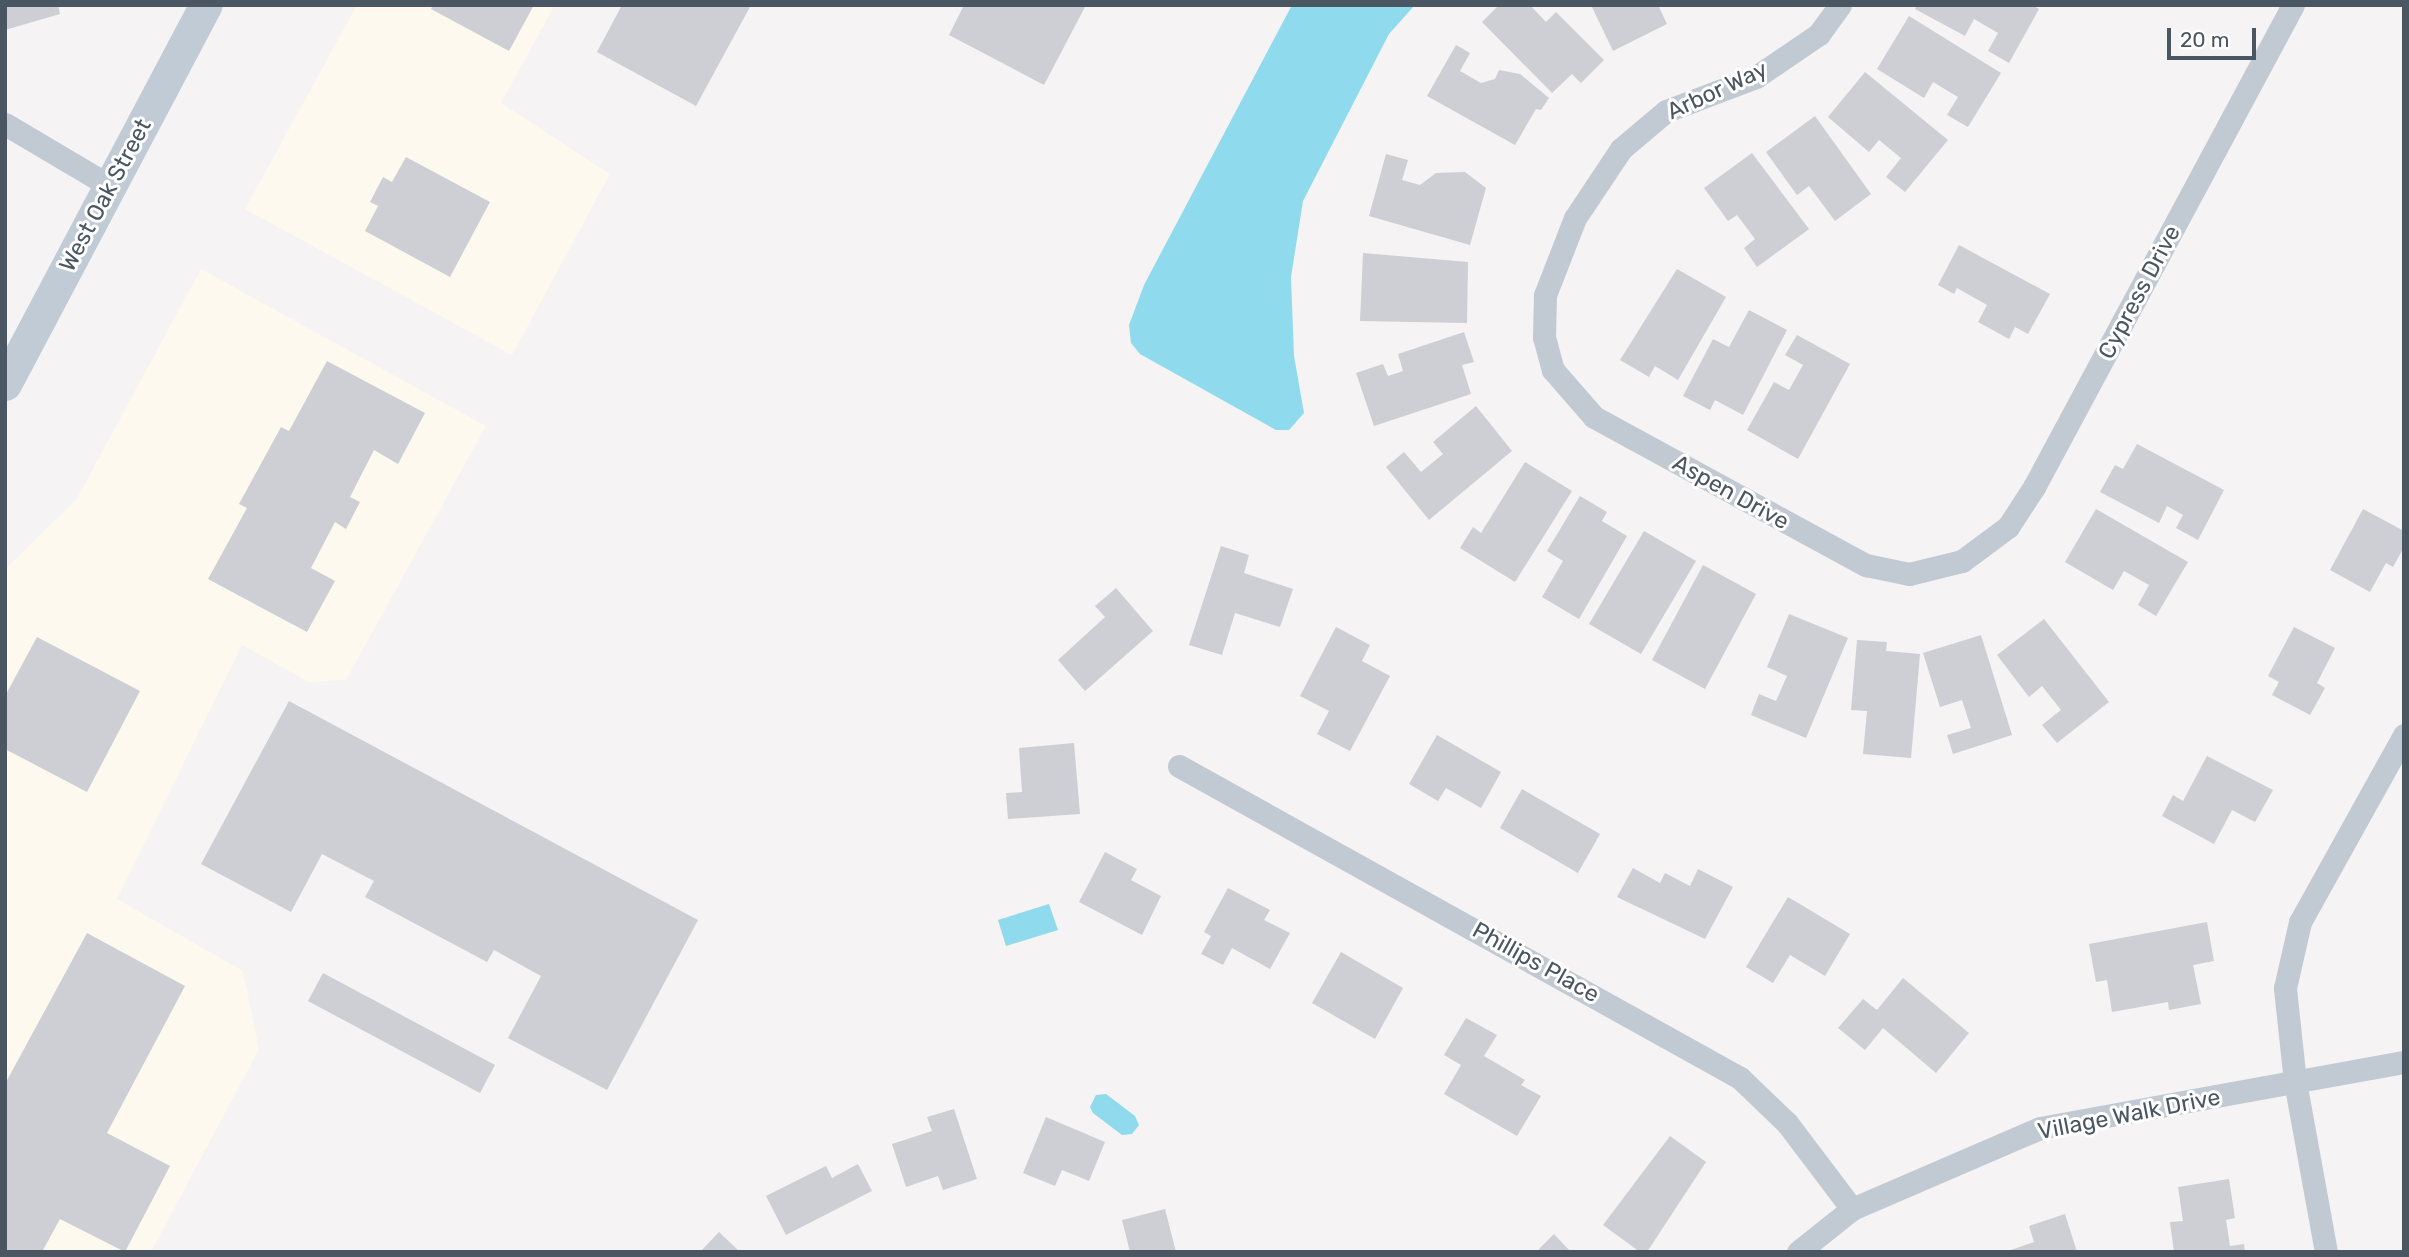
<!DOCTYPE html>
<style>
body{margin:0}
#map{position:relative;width:2409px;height:1257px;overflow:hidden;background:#f5f3f3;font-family:Rubik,sans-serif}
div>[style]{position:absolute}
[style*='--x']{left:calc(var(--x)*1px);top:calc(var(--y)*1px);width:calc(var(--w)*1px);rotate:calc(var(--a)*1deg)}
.commercial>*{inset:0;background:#fdf9ef}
.water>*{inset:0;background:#90daee}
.building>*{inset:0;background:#cdcfd5}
.minor>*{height:23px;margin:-11.5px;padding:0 11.5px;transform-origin:11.5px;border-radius:11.5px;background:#c1cad2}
.secondary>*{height:33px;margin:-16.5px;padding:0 16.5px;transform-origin:16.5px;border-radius:16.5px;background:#c1cbd6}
span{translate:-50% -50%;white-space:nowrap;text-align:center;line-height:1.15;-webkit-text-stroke:6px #fff;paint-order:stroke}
.street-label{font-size:23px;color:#4a5661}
.frame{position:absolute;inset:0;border:7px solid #4a5661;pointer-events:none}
.scale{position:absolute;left:2167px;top:28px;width:89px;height:32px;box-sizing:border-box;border:4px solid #4a5661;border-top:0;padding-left:9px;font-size:21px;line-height:24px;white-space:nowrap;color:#4a5661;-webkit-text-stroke:5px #fff;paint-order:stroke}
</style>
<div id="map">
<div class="commercial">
<i style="clip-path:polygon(357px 5px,555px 5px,501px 103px,610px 174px,512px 355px,245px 209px)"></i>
<i style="clip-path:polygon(201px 269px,486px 426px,346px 680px,309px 682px,242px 645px,117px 899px,243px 971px,259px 1049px,151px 1252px,5px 1252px,5px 569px,76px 500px)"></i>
</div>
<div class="water">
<i style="clip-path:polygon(1292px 5px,1415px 5px,1389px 34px,1303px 201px,1291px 277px,1294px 356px,1304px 413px,1289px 430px,1276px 430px,1140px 354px,1131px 343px,1129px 325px,1144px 285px)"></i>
<i style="clip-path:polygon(1049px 904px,1058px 930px,1006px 946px,998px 920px)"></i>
<i style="clip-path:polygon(1106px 1094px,1135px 1116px,1139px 1125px,1132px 1134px,1122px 1135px,1093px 1113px,1090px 1107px,1096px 1095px)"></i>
</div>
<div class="building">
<i style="clip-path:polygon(5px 5px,58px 5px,60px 14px,5px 30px)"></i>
<i style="clip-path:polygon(433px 5px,534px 5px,509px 51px,431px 9px)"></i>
<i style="clip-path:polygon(622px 5px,751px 5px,696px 106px,597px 52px)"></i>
<i style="clip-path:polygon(964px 5px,1086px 5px,1044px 85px,949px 35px)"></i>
<i style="clip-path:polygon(1499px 5px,1530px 5px,1546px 22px,1556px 12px,1604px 60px,1581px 83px,1572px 74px,1552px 93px,1482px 22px)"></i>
<i style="clip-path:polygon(1591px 5px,1658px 5px,1667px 24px,1613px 51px)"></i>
<i style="clip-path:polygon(1917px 5px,2032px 5px,2039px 9px,2009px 63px,1988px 51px,1998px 33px,1974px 19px,1965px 36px,1915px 9px)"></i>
<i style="clip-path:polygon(1909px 16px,2001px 73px,1968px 127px,1947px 115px,1958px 97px,1933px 82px,1924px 98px,1877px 69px)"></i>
<i style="clip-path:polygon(1456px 45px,1470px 53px,1460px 71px,1481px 83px,1495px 79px,1499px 70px,1520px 74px,1549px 98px,1541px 110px,1536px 109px,1515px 145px,1427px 96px)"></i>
<i style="clip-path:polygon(1865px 72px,1948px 140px,1905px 192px,1886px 177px,1901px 158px,1879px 140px,1869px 152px,1828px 117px)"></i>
<i style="clip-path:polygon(1815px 116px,1871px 194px,1835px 221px,1809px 186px,1797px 195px,1766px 152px)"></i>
<i style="clip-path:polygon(1752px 153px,1809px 229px,1757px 267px,1744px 248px,1755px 239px,1737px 215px,1728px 221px,1704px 188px)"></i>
<i style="clip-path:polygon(1386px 154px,1408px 160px,1402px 180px,1420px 185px,1436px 173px,1465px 172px,1486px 188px,1470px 245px,1369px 216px)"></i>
<i style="clip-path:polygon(406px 157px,490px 202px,450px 277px,365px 231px,378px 206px,370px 202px,383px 177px,392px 182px)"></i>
<i style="clip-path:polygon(1959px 245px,2050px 294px,2028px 334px,2015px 327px,2009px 339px,1978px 322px,1987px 305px,1957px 288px,1954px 294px,1938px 285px)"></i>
<i style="clip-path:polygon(1363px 253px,1468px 262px,1467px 323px,1360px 321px)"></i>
<i style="clip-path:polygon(1677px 269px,1726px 297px,1678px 380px,1655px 366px,1649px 377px,1620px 360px)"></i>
<i style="clip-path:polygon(1749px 310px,1787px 330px,1743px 415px,1715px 400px,1710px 410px,1683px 396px,1713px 339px,1729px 347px)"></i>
<i style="clip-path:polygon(1464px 332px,1474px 362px,1462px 365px,1471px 394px,1374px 426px,1356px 373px,1383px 364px,1388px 376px,1403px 371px,1398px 354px)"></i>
<i style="clip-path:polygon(1797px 335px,1850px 364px,1798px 459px,1747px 430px,1774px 382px,1789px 390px,1803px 365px,1785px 355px)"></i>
<i style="clip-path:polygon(327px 361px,425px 413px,398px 464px,374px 450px,350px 497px,360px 502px,346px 529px,335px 522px,311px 568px,335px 581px,307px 632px,208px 579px,247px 508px,239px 504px,281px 427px,289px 431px)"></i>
<i style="clip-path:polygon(1476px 406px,1512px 451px,1429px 520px,1386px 467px,1404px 452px,1421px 472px,1443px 454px,1433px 442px)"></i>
<i style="clip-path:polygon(2137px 444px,2224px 490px,2198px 540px,2176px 528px,2183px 515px,2167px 506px,2159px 523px,2100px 492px,2115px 465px,2123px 469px)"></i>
<i style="clip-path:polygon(1525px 462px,1572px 491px,1515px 582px,1460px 548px,1473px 527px,1481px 533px)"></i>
<i style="clip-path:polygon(1580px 496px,1607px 512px,1602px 521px,1627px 536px,1579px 619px,1542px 597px,1563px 561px,1547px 551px)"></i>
<i style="clip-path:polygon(2096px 509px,2188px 562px,2156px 616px,2138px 605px,2149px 585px,2124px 571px,2113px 590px,2065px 562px)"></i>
<i style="clip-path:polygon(2363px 509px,2404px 531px,2404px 547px,2393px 567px,2386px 563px,2370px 592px,2330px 570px)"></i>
<i style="clip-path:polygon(1644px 531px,1696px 561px,1641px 654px,1589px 624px)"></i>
<i style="clip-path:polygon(1221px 546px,1249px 555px,1244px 573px,1293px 589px,1280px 627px,1235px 613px,1222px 655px,1189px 645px)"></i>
<i style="clip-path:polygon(1703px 565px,1756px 594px,1705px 689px,1652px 660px)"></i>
<i style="clip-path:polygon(1116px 588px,1153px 631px,1085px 691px,1058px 660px,1105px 617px,1095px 606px)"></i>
<i style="clip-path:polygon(1789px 614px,1848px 638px,1806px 738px,1751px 715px,1759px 694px,1776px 701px,1787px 676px,1767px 667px)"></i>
<i style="clip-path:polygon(2044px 619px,2109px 702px,2057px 743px,2042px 725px,2061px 710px,2042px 686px,2029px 697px,1997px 655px)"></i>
<i style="clip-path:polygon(1336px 627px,1370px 645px,1362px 661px,1390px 676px,1350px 751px,1317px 734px,1329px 711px,1300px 696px)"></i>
<i style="clip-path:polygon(2294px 627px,2335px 648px,2317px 683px,2325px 688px,2310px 715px,2272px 695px,2279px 682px,2268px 676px)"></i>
<i style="clip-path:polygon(1981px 635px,2012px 735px,1953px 754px,1947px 735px,1971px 728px,1962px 700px,1940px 707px,1923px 653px)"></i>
<i style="clip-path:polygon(37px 637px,140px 691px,87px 792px,5px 749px,5px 696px)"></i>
<i style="clip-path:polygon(1857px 640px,1887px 642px,1886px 651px,1920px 654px,1911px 758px,1863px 754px,1867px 711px,1851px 710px)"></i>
<i style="clip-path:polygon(289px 701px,698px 920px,607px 1090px,508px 1038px,541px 976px,494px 950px,487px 962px,365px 897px,374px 881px,322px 854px,291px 912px,201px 864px)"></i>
<i style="clip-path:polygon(1437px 735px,1501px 772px,1481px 808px,1446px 788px,1438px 801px,1409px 784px)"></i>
<i style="clip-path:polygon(1074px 743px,1080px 814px,1008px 819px,1006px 793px,1022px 792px,1019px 748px)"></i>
<i style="clip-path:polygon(2207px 756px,2273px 790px,2255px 822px,2232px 810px,2214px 844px,2162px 816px,2173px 795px,2183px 801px)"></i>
<i style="clip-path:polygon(1522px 789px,1600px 834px,1578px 873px,1500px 828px)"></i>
<i style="clip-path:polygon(1105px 852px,1137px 869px,1131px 880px,1161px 896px,1142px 935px,1079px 902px)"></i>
<i style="clip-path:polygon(1633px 868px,1660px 883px,1665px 873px,1690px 886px,1698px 869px,1733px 887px,1705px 939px,1617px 897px)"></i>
<i style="clip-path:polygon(1228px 888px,1270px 910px,1264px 920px,1290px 933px,1270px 969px,1232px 948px,1223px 965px,1201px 954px,1211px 936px,1204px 932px)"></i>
<i style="clip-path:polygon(1788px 897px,1850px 934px,1825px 976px,1790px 955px,1773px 983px,1746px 967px)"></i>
<i style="clip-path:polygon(2207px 922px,2214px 961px,2193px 965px,2201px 1004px,2169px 1010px,2168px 1002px,2112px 1012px,2107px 980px,2096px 982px,2089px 944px)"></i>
<i style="clip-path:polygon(87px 933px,185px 986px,107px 1133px,170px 1166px,125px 1252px,60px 1219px,42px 1252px,5px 1252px,5px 1084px)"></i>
<i style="clip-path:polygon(1341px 952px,1403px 988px,1375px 1039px,1312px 1003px)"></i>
<i style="clip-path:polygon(323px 973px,495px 1065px,480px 1093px,308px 1001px)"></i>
<i style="clip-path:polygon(1903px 978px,1969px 1033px,1936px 1073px,1883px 1028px,1865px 1050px,1838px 1028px,1863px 999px,1877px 1010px)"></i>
<i style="clip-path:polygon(1466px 1018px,1497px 1035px,1484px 1056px,1525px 1080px,1521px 1085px,1541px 1096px,1517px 1136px,1444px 1094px,1461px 1065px,1444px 1055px)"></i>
<i style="clip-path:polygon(954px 1109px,977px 1179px,943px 1190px,938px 1176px,906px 1187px,892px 1144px,932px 1131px,927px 1117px)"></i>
<i style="clip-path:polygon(1046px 1117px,1105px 1142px,1089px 1181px,1062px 1170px,1055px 1186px,1023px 1173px)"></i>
<i style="clip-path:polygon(1670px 1136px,1706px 1162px,1647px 1252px,1640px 1252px,1603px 1225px)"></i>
<i style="clip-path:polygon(858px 1164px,872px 1191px,786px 1235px,766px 1196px,826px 1166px,832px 1178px)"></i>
<i style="clip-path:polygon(2229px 1179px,2235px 1218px,2226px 1220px,2230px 1246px,2244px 1244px,2245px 1252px,2174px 1252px,2170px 1222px,2183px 1221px,2178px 1187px)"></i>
<i style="clip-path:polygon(1165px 1209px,1176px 1252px,1130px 1252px,1122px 1220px)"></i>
<i style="clip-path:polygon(2065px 1214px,2077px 1252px,2005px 1252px,2034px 1242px,2029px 1226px)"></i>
<i style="clip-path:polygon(719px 1232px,740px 1252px,700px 1252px)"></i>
<i style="clip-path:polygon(1554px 1234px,1571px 1252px,1536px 1252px)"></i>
</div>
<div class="minor">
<i style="--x:1840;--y:5;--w:36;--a:126"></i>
<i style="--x:1819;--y:34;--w:76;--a:145.7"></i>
<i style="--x:1756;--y:77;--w:96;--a:159.3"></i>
<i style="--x:1666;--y:111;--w:59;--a:139.8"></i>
<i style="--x:1621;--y:149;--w:83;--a:123.7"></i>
<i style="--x:1575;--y:218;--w:83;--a:111.3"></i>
<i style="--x:1545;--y:295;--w:42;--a:91.4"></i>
<i style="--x:1544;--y:337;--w:34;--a:75"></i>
<i style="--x:1553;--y:370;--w:62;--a:48.9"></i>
<i style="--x:1594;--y:417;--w:310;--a:28.6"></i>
<i style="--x:1866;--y:565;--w:44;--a:11.8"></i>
<i style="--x:1909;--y:574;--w:55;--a:-13.8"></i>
<i style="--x:1962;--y:561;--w:57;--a:-36.5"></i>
<i style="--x:2008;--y:527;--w:48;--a:-57"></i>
<i style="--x:2034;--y:487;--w:547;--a:-61.75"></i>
<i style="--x:5;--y:124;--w:122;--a:30.6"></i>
<i style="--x:1179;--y:766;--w:642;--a:29.08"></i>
<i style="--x:1740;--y:1078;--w:65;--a:43.8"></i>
<i style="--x:1787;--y:1123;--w:108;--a:52.9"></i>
<i style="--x:1798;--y:1252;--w:69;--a:-38.5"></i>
<i style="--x:1852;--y:1209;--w:205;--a:-23.3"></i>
<i style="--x:2040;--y:1128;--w:370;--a:-10.3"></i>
<i style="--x:2326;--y:1252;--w:173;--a:-100.3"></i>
<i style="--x:2295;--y:1082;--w:95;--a:-96.1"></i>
<i style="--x:2285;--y:988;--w:68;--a:-77.2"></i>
<i style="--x:2300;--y:922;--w:214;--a:-60.9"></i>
</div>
<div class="secondary">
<i style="--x:5;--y:384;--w:429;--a:-62.1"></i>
</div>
<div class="street-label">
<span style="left:1717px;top:90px;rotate:-25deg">Arbor Way</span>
<span style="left:105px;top:195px;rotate:-62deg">West Oak Street</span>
<span style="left:2139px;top:292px;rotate:-62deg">Cypress Drive</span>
<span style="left:1731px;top:492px;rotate:29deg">Aspen Drive</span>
<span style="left:1536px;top:962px;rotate:29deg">Phillips Place</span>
<span style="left:2129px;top:1114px;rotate:-11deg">Village Walk Drive</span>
</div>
<div class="frame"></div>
<div class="scale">20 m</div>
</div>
